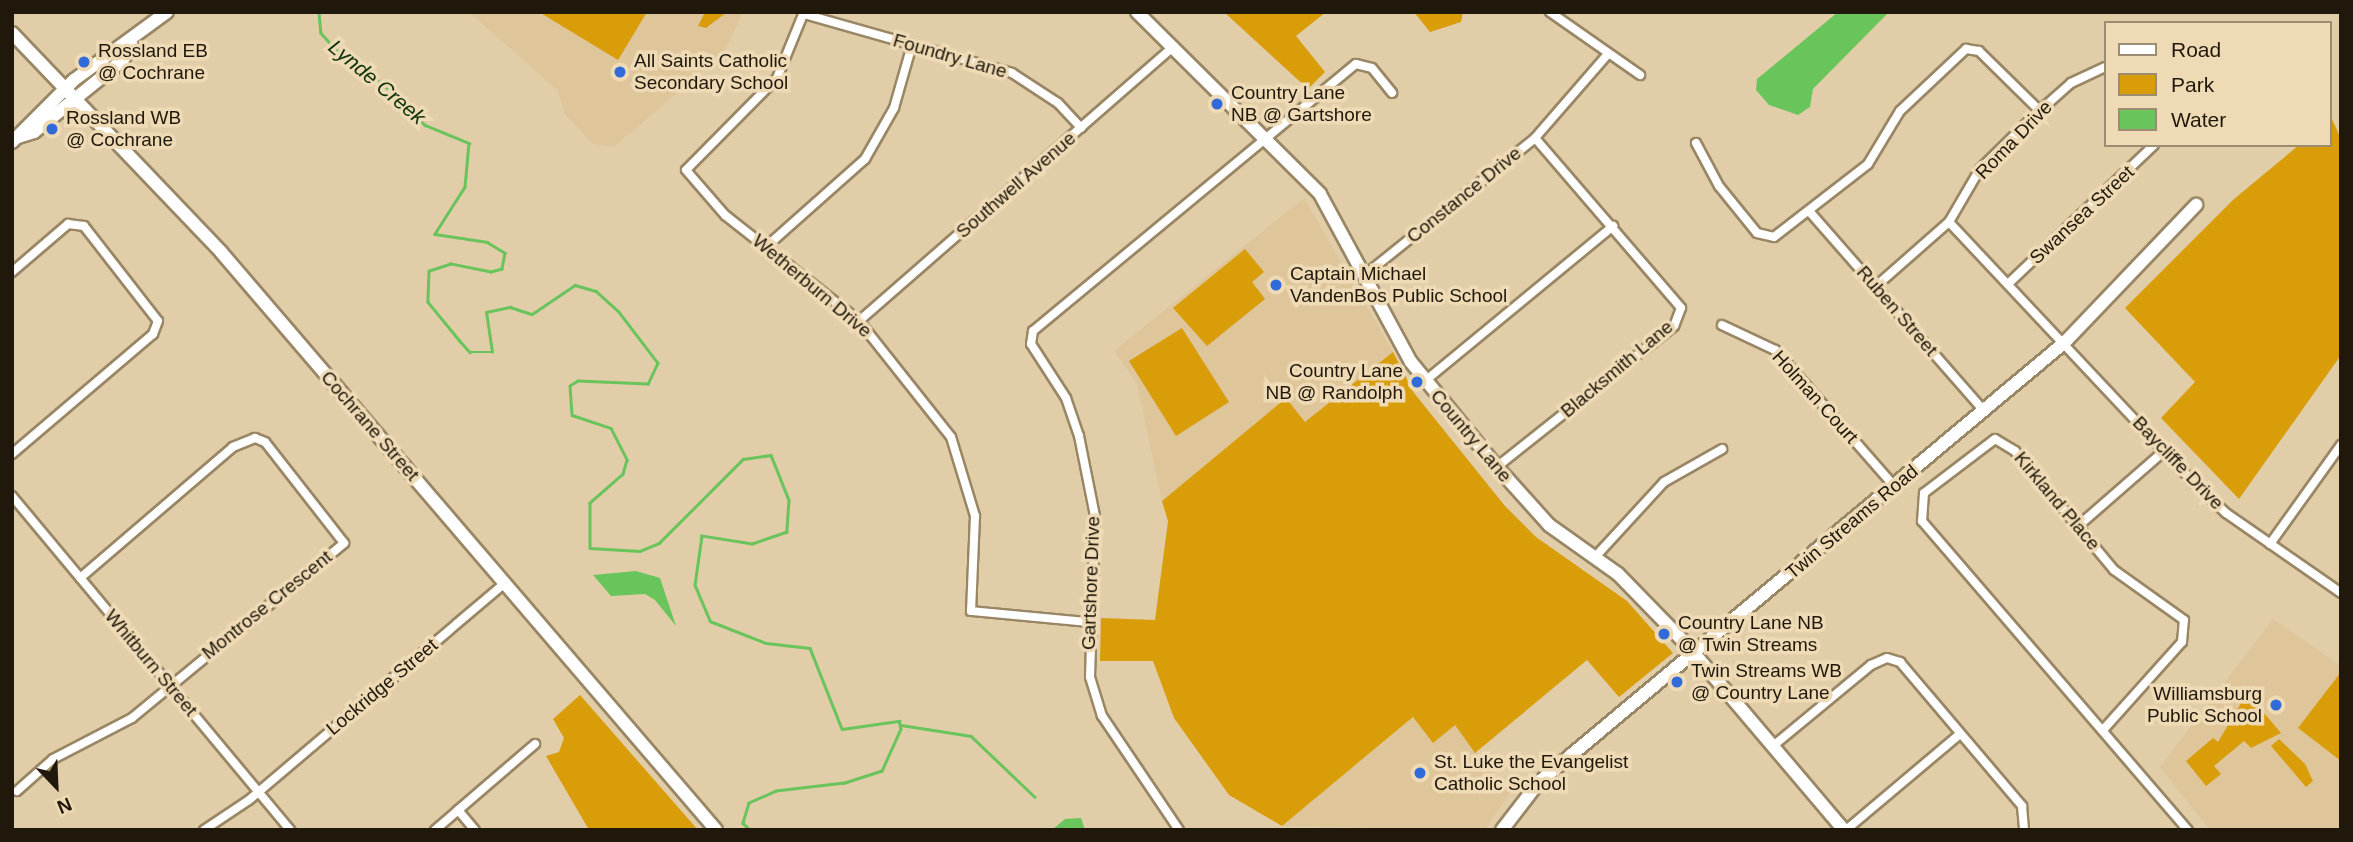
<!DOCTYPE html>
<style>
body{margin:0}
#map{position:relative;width:2353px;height:842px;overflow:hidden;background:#e2cda9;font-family:Arial,sans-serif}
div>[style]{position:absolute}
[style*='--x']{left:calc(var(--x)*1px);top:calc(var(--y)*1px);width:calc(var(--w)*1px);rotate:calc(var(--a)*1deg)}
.built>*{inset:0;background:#dec59a}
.green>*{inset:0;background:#d89d08}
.water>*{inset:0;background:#69c45c}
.stream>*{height:2.5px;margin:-1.25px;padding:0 1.25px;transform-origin:1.25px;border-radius:1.25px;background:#69c45c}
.roads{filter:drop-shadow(2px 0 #998664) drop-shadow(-2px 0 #998664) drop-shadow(0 2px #998664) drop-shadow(0 -2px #998664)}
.street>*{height:8px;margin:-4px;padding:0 4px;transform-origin:4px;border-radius:4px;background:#fff}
.secondary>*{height:12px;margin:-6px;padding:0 6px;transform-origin:6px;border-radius:6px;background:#fff}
.dots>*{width:19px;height:19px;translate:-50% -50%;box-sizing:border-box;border:4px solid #efdab6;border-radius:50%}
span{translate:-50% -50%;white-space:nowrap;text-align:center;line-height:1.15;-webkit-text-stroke:7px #efdab6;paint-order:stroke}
.poi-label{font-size:19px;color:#20190b}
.left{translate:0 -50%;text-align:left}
.right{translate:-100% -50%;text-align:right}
.street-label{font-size:19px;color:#20190b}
.water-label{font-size:21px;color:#0e3209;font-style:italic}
.frame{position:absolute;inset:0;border:14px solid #20190b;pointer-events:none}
.legend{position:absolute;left:2104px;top:21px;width:228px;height:126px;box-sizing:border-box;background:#efdab6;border:2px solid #9c8d72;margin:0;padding:9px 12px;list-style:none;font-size:21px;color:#20190b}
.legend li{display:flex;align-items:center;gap:14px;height:35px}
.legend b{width:35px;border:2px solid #9c8d72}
.north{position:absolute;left:21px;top:751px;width:70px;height:70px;-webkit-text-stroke:5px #efdab6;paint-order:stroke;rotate:157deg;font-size:19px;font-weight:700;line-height:28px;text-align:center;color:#20190b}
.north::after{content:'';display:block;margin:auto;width:24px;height:32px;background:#20190b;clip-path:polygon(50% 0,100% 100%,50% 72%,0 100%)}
</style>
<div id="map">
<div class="built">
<i style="clip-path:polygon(469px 12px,743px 12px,724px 53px,614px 147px,593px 144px,564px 113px,558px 91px)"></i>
<i style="clip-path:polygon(1304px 198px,1393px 352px,1305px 423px,1286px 398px,1162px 501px,1137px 384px,1114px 351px)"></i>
<i style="clip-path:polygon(2273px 619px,2341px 666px,2341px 830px,2210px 830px,2160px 767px)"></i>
<i style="clip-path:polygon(1414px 717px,1455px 724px,1510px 793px,1485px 830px,1282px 826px)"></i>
</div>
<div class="green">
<i style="clip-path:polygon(539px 12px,647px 12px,618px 60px)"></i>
<i style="clip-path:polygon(705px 12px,727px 12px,706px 28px,698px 26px)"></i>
<i style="clip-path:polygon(1224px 12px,1326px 12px,1296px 36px,1325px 72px,1308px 89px)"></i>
<i style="clip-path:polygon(1414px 12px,1463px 12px,1461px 22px,1430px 32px)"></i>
<i style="clip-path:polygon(2332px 119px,2341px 139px,2341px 355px,2239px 499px,2161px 418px,2195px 382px,2125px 308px,2234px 199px,2299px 145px,2330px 145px)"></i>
<i style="clip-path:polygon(1245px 249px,1264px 272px,1252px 282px,1265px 299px,1207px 346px,1173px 308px)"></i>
<i style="clip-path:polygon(1182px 328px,1229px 402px,1176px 436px,1129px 361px)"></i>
<i style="clip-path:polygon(1393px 352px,1414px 393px,1505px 506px,1536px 537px,1627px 601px,1673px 653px,1619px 697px,1587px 660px,1475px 753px,1455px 725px,1433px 743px,1413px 717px,1282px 826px,1229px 795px,1174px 718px,1153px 661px,1100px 661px,1101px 618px,1155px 620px,1168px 521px,1162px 501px,1286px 398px,1305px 422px)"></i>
<i style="clip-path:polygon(2341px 672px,2341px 761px,2298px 728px)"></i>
<i style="clip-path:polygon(2247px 693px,2281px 733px,2251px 748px,2244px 741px,2214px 766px,2221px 774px,2206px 786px,2186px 761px,2213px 738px,2218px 742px)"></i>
<i style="clip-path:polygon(580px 695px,698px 830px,589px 830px,546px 756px,559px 752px,564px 738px,553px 719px)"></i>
<i style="clip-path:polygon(2279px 739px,2305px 764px,2313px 781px,2306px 787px,2271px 746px)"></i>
</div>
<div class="water">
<i style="clip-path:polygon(1838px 12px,1889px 12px,1813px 89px,1810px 107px,1798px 115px,1769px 105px,1756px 90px,1757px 79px)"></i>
<i style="clip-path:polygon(636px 571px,660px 578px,676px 626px,655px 600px,645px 594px,611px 596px,593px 575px)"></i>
<i style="clip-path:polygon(1081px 818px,1085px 830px,1052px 830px,1065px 819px)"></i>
</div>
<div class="stream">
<i style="--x:319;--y:12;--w:21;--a:85"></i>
<i style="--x:321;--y:33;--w:40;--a:48"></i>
<i style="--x:348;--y:63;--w:38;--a:30"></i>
<i style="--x:381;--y:82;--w:62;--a:44.3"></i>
<i style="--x:425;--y:125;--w:48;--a:22.2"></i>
<i style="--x:469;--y:143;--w:44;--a:95.2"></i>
<i style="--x:465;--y:187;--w:56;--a:122.6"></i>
<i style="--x:435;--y:234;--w:53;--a:8.7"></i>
<i style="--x:487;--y:242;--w:21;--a:31"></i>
<i style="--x:505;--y:253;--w:16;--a:101"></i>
<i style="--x:502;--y:269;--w:11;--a:165"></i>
<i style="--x:491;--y:272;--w:41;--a:-168.7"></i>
<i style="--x:451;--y:264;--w:23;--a:162"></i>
<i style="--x:429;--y:271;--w:31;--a:92"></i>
<i style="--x:428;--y:302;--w:50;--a:50.6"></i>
<i style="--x:460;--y:341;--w:15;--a:48"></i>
<i style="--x:470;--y:352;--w:22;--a:0"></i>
<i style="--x:492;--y:352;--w:40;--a:-98.5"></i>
<i style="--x:486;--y:312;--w:25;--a:-12"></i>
<i style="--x:510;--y:307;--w:23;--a:18"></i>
<i style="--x:532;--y:314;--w:52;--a:-34"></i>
<i style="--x:575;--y:285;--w:22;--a:16"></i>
<i style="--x:596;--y:291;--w:31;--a:42"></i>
<i style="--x:619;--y:312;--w:64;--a:52.6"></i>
<i style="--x:658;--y:363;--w:23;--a:115"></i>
<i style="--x:648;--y:384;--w:70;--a:-177.5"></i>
<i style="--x:578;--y:381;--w:9;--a:148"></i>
<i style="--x:570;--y:386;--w:29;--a:86"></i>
<i style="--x:572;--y:415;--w:41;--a:18.4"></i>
<i style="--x:611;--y:428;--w:36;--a:63"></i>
<i style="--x:627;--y:460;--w:15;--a:106"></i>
<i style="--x:623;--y:474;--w:44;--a:138.7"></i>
<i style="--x:590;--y:503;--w:45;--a:90"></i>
<i style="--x:590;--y:548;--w:50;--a:3.4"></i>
<i style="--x:640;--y:551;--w:21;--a:-23"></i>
<i style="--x:659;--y:543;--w:119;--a:-45"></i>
<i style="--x:743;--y:459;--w:28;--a:-8"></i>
<i style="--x:771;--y:455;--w:48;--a:68.2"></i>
<i style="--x:789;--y:500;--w:32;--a:94"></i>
<i style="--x:787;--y:532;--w:37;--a:161"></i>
<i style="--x:752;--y:544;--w:51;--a:-170.9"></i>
<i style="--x:702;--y:536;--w:49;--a:98.1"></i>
<i style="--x:695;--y:585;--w:39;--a:67"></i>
<i style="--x:710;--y:621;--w:60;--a:21.4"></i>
<i style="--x:766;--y:643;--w:44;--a:6.5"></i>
<i style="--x:810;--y:648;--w:87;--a:68.4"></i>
<i style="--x:842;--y:729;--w:58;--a:-8"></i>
<i style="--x:899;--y:721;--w:8;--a:76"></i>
<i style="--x:901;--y:729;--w:46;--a:114.3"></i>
<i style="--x:882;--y:771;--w:40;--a:162"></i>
<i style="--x:844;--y:783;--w:68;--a:173.3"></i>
<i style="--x:776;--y:791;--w:30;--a:156"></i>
<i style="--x:749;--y:803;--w:21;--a:107"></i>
<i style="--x:743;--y:823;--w:10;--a:45"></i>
<i style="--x:901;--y:725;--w:71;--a:8.9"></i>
<i style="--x:971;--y:736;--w:88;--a:43.6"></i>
</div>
<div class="roads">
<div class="street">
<i style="--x:804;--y:12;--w:71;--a:112.2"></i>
<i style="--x:777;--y:78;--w:129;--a:134.7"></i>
<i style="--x:686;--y:170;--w:60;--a:49.1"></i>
<i style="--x:725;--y:215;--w:171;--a:38.3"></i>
<i style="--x:859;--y:321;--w:148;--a:51.6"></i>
<i style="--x:951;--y:437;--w:83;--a:73.1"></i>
<i style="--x:975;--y:516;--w:95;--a:92.4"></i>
<i style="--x:971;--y:611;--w:117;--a:5.4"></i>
<i style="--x:1550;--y:12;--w:110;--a:35"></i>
<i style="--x:804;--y:14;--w:216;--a:15.8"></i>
<i style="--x:1012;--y:73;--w:55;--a:33.1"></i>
<i style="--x:1058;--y:103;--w:34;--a:47"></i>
<i style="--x:1535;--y:138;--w:111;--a:-49"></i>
<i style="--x:1696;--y:143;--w:49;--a:61.9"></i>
<i style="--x:1719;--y:186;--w:60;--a:51"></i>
<i style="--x:1757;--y:233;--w:17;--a:13"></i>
<i style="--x:1774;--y:237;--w:119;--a:-37.8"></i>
<i style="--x:1868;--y:164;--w:62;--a:-58.9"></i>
<i style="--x:1900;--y:111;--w:91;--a:-43.2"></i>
<i style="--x:1966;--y:49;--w:13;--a:9"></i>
<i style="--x:1979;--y:51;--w:86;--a:44.5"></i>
<i style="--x:1809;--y:211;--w:266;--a:48.8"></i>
<i style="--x:1949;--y:222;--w:351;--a:46.8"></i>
<i style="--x:2189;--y:478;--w:51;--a:43.4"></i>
<i style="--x:2226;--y:513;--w:140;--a:34.8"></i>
<i style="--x:767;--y:246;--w:131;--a:-41.6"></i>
<i style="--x:865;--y:159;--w:59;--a:-60.4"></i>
<i style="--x:894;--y:108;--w:66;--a:-74.1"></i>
<i style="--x:12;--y:272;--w:74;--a:-40.6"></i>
<i style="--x:68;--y:224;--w:16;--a:7"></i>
<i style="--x:84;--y:226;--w:120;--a:52.1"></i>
<i style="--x:158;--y:321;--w:14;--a:111"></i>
<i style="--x:153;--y:334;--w:185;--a:139.6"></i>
<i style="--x:1366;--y:274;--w:217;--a:-38.8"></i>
<i style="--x:1535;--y:138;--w:224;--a:49.3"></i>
<i style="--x:1681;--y:308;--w:19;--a:111"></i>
<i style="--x:1674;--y:326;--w:226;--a:141.5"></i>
<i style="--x:2009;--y:283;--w:200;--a:-43.6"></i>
<i style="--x:1875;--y:287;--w:98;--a:-41.3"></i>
<i style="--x:1949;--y:222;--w:61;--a:-59.7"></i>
<i style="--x:1980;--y:169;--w:77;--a:-44.5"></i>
<i style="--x:2035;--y:115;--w:48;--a:-41.6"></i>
<i style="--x:2071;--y:83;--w:38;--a:-25"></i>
<i style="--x:859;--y:321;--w:414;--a:-41.1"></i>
<i style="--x:1722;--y:325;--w:59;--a:25.3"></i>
<i style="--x:1775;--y:350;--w:182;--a:48.8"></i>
<i style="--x:1425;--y:381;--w:244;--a:-39.5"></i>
<i style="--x:12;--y:496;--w:435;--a:50.2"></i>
<i style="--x:2077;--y:527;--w:116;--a:-41.1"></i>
<i style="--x:2270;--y:544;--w:122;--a:-54.4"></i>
<i style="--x:1596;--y:556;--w:100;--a:-47.4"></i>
<i style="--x:1664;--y:482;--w:67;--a:-29.6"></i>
<i style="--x:2103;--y:730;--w:118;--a:-48.1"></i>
<i style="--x:2182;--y:642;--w:22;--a:-85"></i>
<i style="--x:2184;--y:620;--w:86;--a:-144.5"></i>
<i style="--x:2114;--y:570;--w:155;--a:-129.8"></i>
<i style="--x:2015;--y:451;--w:23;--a:-149"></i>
<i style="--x:1995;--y:439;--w:89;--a:142.7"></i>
<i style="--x:1924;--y:493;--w:28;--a:94"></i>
<i style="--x:1922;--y:521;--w:408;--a:49.3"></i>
<i style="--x:1773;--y:746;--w:127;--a:-39.6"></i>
<i style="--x:1871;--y:665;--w:17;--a:-24"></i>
<i style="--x:1887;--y:658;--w:14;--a:17"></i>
<i style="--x:1900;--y:662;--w:189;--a:49.7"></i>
<i style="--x:2022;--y:806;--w:24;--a:85"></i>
<i style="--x:17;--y:791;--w:48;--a:-41.6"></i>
<i style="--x:53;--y:759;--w:89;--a:-27.4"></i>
<i style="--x:132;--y:718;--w:275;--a:-39.5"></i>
<i style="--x:344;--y:543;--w:128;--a:-128"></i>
<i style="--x:265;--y:442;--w:11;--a:-158"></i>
<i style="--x:255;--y:438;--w:24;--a:158"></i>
<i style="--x:233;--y:447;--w:201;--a:139.4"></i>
<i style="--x:458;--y:810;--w:26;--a:50"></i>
<i style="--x:204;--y:830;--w:54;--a:-33.7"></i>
<i style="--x:249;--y:800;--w:336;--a:-40.3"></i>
<i style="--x:435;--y:830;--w:132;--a:-40.7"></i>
<i style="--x:1179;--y:830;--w:138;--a:-124"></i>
<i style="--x:1102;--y:716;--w:41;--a:-107.1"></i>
<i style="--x:1090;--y:677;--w:161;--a:-88.2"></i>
<i style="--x:1095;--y:516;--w:82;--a:-101.3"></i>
<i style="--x:1079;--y:436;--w:40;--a:-108.9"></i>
<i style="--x:1066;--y:398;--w:64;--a:-122.9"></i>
<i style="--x:1031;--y:344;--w:13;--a:-81"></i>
<i style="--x:1033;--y:331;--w:419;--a:-39.6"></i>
<i style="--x:1356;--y:64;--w:16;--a:14"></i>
<i style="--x:1372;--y:68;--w:32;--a:51"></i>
<i style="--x:1846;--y:830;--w:148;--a:-40.1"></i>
</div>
<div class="secondary">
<i style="--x:1137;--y:12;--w:258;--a:44.8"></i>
<i style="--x:1320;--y:194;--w:191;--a:61.6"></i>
<i style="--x:1411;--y:362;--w:136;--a:50.7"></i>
<i style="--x:1497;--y:467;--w:78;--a:48.1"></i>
<i style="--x:1549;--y:525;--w:85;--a:35.4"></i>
<i style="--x:1618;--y:574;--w:99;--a:45.8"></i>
<i style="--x:1687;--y:645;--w:243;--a:49.7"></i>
<i style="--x:12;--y:33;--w:303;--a:46.3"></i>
<i style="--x:221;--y:252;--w:761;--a:49.42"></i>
<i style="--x:18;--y:137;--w:17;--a:-17"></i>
<i style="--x:34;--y:132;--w:114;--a:-39"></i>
<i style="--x:123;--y:60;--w:20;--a:-66"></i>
<i style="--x:12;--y:142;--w:88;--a:-45"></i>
<i style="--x:74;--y:80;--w:115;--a:-36.2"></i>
<i style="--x:1502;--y:830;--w:61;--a:-52.4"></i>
<i style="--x:1539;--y:782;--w:686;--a:-39.91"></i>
<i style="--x:2065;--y:342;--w:190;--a:-46.3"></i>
</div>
</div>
<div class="dots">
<i style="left:84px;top:62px;background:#306bd9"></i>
<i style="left:620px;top:72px;background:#306bd9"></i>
<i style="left:1217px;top:104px;background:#306bd9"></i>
<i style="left:52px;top:129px;background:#306bd9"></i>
<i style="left:1276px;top:285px;background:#306bd9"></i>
<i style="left:1417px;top:382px;background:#306bd9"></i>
<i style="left:1664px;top:634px;background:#306bd9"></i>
<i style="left:1677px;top:682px;background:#306bd9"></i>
<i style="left:2276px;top:705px;background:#306bd9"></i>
<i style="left:1420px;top:773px;background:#306bd9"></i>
</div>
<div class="poi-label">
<span class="left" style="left:98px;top:62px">Rossland EB<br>@ Cochrane</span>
<span class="left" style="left:634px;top:72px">All Saints Catholic<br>Secondary School</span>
<span class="left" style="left:1231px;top:104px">Country Lane<br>NB @ Gartshore</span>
<span class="left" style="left:66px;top:129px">Rossland WB<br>@ Cochrane</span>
<span class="left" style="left:1290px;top:285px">Captain Michael<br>VandenBos Public School</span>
<span class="right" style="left:1403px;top:382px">Country Lane<br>NB @ Randolph</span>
<span class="left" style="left:1678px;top:634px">Country Lane NB<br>@ Twin Streams</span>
<span class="left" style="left:1691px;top:682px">Twin Streams WB<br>@ Country Lane</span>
<span class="right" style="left:2262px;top:705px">Williamsburg<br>Public School</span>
<span class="left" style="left:1434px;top:773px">St. Luke the Evangelist<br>Catholic School</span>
</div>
<div class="street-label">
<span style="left:950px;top:56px;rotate:16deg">Foundry Lane</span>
<span style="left:2014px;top:140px;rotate:-46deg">Roma Drive</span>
<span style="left:1016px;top:185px;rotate:-41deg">Southwell Avenue</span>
<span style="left:1464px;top:195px;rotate:-39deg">Constance Drive</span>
<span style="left:2082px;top:215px;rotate:-43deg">Swansea Street</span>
<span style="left:812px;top:286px;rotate:40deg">Wetherburn Drive</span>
<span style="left:1897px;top:311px;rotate:49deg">Ruben Street</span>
<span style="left:1617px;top:369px;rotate:-40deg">Blacksmith Lane</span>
<span style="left:1815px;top:397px;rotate:48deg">Holman Court</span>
<span style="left:370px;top:426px;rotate:49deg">Cochrane Street</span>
<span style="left:1471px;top:436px;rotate:50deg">Country Lane</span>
<span style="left:2178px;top:463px;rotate:46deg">Baycliffe Drive</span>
<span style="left:2057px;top:501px;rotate:50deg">Kirkland Place</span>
<span style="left:1852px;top:522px;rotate:-40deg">Twin Streams Road</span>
<span style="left:1091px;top:583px;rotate:-88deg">Gartshore Drive</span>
<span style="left:267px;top:605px;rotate:-39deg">Montrose Crescent</span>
<span style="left:151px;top:663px;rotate:50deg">Whitburn Street</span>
<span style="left:382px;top:687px;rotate:-40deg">Lockridge Street</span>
</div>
<div class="water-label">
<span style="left:377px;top:82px;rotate:40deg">Lynde Creek</span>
</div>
<div class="frame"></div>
<ul class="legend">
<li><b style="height:9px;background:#fff"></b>Road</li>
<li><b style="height:19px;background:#d89d08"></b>Park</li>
<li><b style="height:19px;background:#69c45c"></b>Water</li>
</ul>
<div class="north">N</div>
</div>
